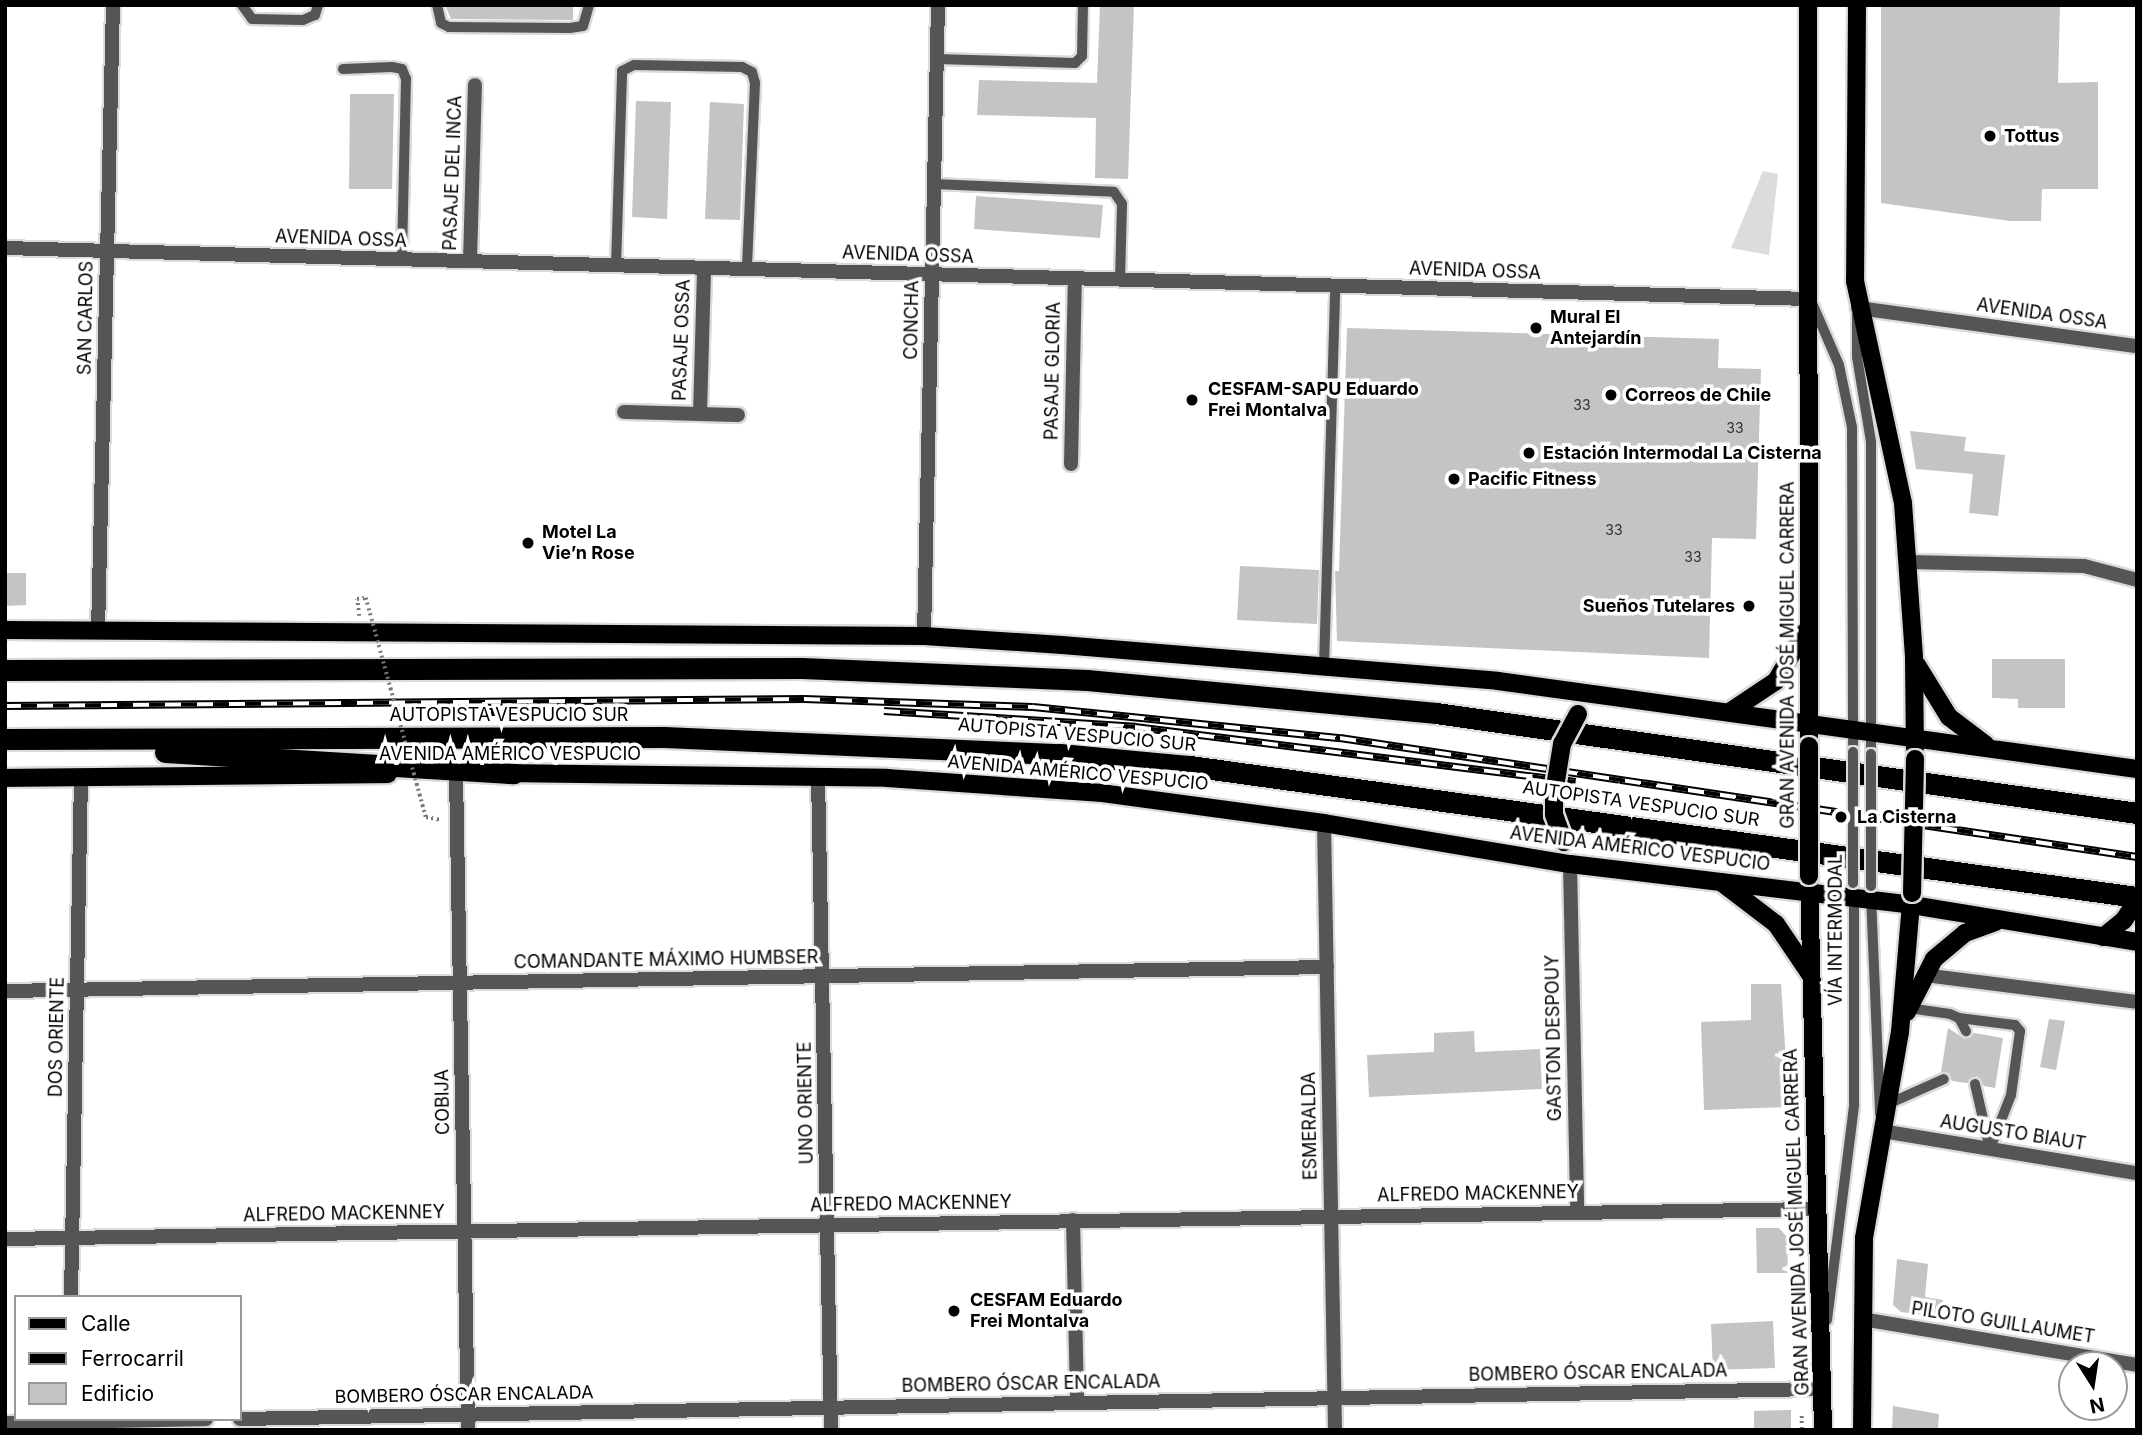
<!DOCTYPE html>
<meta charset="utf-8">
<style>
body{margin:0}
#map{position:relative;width:2142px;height:1435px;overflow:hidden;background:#fff;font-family:Inter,sans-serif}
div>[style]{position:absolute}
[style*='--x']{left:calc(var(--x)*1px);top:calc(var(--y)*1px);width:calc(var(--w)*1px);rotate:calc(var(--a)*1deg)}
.green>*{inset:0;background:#dcdcdc}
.building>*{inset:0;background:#c4c4c4}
.path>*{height:3.5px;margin-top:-1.75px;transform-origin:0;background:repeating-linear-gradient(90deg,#777 0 2px,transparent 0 5.5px)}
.roads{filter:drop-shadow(2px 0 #dbdbdb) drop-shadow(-2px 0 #dbdbdb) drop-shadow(0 2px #dbdbdb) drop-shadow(0 -2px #dbdbdb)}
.service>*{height:10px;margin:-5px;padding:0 5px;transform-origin:5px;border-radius:5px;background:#555}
.minor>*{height:14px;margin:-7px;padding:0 7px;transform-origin:7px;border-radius:7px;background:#555}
.primary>*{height:18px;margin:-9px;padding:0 9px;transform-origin:9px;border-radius:9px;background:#000}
.motorway>*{height:21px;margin:-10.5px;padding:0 10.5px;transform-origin:10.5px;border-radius:10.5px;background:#000}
.rail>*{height:8px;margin-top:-4px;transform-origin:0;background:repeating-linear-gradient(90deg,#fff 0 16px,#000 0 32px);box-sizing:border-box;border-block:2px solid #000}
.path-bridge>*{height:3.5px;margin-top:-1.75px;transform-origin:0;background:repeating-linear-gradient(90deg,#777 0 2px,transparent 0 5.5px)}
.bridges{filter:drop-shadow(2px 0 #dbdbdb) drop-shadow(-2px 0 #dbdbdb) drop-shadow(0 2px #dbdbdb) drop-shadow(0 -2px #dbdbdb)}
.service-bridge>*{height:10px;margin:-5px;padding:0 5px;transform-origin:5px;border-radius:5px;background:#555}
.primary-bridge>*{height:18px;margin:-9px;padding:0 9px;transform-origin:9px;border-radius:9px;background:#000}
.dots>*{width:19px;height:19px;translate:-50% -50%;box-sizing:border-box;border:4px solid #fff;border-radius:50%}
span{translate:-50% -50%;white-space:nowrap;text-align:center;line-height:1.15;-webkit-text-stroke:7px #fff;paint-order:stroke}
.number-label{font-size:14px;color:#313131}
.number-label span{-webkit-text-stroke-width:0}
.poi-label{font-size:18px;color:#000;font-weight:700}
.left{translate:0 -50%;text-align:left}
.right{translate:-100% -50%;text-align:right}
.street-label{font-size:18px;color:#000}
.frame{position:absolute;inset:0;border:7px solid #000;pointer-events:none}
.legend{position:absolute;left:14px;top:1295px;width:228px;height:126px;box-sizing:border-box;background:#fff;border:2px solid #999;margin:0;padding:9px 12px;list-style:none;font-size:21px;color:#000}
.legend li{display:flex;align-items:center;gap:14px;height:35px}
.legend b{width:35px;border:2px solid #999}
.north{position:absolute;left:2058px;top:1351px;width:70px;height:70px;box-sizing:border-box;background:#fff;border:2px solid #999;border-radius:50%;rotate:168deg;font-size:19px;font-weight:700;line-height:28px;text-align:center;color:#000}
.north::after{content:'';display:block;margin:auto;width:24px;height:32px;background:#000;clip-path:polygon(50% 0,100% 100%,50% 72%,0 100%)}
</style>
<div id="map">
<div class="green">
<i style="clip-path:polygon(1763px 171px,1778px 174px,1769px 255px,1731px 248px)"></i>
</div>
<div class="building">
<i style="clip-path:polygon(445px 5px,573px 5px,573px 20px,451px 19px)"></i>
<i style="clip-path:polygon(1100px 5px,1134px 5px,1128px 179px,1095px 178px,1096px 118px,977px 115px,979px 80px,1097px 83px)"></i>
<i style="clip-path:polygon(1881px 5px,2060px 5px,2058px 83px,2098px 82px,2098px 189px,2042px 189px,2041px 221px,2010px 221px,1881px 203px)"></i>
<i style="clip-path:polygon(350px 94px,394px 94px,392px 189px,349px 189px)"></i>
<i style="clip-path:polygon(636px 101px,671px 102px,667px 219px,632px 217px)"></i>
<i style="clip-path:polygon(710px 102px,744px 104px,740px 220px,705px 219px)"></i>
<i style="clip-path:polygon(976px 196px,1103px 205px,1100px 238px,974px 229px)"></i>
<i style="clip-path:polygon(1347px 328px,1719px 339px,1718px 368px,1761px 369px,1756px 539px,1712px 538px,1709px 658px,1337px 641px,1335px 571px,1339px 571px)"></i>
<i style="clip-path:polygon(1910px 431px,1966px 437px,1964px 451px,2005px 455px,1998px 516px,1969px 513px,1973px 474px,1916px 469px)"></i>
<i style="clip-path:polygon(1240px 566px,1319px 570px,1317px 624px,1237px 620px)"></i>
<i style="clip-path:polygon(5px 573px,26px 573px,26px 605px,5px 606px)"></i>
<i style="clip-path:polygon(1992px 659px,2065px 659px,2065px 708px,2018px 708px,2018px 699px,1992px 698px)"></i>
<i style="clip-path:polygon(1751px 984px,1781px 984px,1789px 1107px,1704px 1110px,1701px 1022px,1751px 1020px)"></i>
<i style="clip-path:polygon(2049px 1019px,2065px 1021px,2056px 1070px,2040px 1067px)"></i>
<i style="clip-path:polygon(1948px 1028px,1965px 1039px,1974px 1033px,2003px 1038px,1995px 1088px,1984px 1086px,1977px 1076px,1967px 1083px,1952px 1081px,1949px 1073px,1941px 1072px)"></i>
<i style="clip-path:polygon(1474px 1031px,1475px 1052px,1540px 1049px,1542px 1089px,1369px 1097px,1367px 1055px,1434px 1052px,1434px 1033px)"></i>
<i style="clip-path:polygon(1756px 1228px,1779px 1228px,1787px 1237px,1788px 1273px,1757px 1273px)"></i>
<i style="clip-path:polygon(1897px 1259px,1928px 1264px,1925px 1297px,1943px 1300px,1940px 1317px,1901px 1312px,1893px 1305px)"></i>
<i style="clip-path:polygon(1773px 1321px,1775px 1368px,1713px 1370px,1711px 1324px)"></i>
<i style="clip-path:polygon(1893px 1406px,1939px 1414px,1938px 1430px,1892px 1430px)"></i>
<i style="clip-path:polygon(1791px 1410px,1791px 1430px,1754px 1430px,1754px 1411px)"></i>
</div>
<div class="path">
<i style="--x:359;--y:616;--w:17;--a:-97"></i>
<i style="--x:357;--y:599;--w:9;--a:-6"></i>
<i style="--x:426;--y:817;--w:15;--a:11"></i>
<i style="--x:1802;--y:1416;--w:14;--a:90"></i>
</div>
<div class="roads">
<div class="service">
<i style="--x:242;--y:5;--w:17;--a:54"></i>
<i style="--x:252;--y:19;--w:51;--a:1.1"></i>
<i style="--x:303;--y:20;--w:13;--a:-23"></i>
<i style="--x:315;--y:15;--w:10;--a:-73"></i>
<i style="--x:437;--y:5;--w:18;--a:77"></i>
<i style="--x:441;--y:23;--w:9;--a:27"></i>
<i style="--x:449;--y:27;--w:121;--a:0.5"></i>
<i style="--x:570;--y:28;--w:13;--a:-9"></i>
<i style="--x:583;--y:26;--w:22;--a:-74"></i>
<i style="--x:937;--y:59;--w:138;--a:1.7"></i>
<i style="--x:1075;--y:63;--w:10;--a:-45"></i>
<i style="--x:1082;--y:56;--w:51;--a:-88.9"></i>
<i style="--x:343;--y:69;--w:49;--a:-2.3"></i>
<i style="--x:392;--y:67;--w:10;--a:11"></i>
<i style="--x:402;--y:69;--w:11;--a:68"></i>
<i style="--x:406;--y:79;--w:181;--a:91.3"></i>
<i style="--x:934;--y:184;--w:180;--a:2.5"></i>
<i style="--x:1114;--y:192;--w:14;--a:56"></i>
<i style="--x:1122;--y:204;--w:76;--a:91.5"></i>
<i style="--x:616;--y:266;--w:195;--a:-88.2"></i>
<i style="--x:622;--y:71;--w:13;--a:-27"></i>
<i style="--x:634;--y:65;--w:108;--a:1.1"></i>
<i style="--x:742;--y:67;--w:11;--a:27"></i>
<i style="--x:752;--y:72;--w:11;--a:75"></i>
<i style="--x:755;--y:83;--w:186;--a:92.5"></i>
<i style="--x:1812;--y:303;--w:68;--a:66.5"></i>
<i style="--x:1839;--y:365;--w:63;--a:78.2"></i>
<i style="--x:1852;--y:427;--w:325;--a:89.8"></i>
<i style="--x:1857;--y:314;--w:43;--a:90"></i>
<i style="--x:1857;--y:357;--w:86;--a:80.6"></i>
<i style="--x:1871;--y:442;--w:312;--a:90"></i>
<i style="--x:1324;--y:667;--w:381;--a:-88.3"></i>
<i style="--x:1871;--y:896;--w:218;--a:87.6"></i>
<i style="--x:1908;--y:1008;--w:42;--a:8.1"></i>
<i style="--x:1950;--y:1014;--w:10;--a:24"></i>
<i style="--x:1959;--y:1018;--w:15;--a:62"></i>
<i style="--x:1959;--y:1018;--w:56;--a:7.1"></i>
<i style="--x:2015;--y:1025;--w:8;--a:50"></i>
<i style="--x:2020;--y:1031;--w:65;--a:98"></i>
<i style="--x:2011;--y:1095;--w:58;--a:111.3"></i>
<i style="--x:1975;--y:1084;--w:67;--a:77"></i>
<i style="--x:1888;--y:1104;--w:61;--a:-24.1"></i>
<i style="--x:1827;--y:1320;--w:217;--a:-82.8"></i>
<i style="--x:1854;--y:1105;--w:212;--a:-90"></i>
</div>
<div class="minor">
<i style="--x:5;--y:248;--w:1806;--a:1.62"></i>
<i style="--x:470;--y:261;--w:176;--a:-88.4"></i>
<i style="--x:1858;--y:308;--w:282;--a:7.8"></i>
<i style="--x:624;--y:412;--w:114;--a:1.5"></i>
<i style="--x:700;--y:414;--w:146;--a:-88.4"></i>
<i style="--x:1071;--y:464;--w:185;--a:-88.8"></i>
<i style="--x:1909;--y:562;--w:175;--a:1.3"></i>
<i style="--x:2084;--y:566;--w:55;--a:14.8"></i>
<i style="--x:98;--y:631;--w:626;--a:-88.63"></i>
<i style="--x:924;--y:636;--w:631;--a:-88.73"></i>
<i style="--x:456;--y:774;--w:656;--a:88.95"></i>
<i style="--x:818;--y:776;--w:654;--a:88.86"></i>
<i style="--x:1324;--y:823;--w:607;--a:88.96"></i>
<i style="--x:1570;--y:864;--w:347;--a:88.8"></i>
<i style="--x:1924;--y:975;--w:215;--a:7.2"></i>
<i style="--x:5;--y:991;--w:1322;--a:-1.04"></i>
<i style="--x:1882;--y:1131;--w:258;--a:9.4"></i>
<i style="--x:1073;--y:1220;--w:182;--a:88.7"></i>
<i style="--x:5;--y:1239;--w:1812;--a:-0.95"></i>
<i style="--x:71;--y:1297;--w:519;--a:-88.9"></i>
<i style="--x:1862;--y:1319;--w:279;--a:9.5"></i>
<i style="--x:240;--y:1419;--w:1583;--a:-1.09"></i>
<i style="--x:5;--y:1423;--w:201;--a:-1.1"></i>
</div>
<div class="primary">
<i style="--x:1808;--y:5;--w:741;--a:89.92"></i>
<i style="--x:1857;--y:5;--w:276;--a:90.4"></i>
<i style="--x:1855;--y:281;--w:227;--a:77.8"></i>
<i style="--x:1903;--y:503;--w:155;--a:85.9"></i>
<i style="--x:1914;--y:658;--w:90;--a:89.4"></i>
<i style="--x:5;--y:630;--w:919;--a:0.37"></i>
<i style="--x:924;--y:636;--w:138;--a:3.7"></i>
<i style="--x:1062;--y:645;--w:437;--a:4.7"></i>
<i style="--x:1498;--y:681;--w:645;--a:7.84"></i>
<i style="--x:1917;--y:665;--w:61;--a:58.4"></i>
<i style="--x:1949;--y:717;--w:46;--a:37.1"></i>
<i style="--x:1731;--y:711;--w:54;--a:-33.7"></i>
<i style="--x:1776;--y:681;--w:57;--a:-59.4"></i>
<i style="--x:500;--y:773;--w:387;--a:0.7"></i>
<i style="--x:887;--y:778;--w:216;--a:4"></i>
<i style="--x:1102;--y:793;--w:224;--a:7.7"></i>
<i style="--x:1324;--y:823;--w:249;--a:9.5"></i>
<i style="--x:1570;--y:864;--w:344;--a:6.8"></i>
<i style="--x:1912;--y:905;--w:228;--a:9.3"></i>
<i style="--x:5;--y:778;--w:383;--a:-0.6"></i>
<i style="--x:1809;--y:880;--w:550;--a:88.54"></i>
<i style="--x:1721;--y:882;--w:69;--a:37.4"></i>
<i style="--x:1776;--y:924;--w:60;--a:55.8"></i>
<i style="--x:2103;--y:937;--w:27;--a:-39"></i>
<i style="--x:2124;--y:920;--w:24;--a:-57"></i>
<i style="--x:1907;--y:1012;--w:59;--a:-63"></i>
<i style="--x:1934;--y:959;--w:40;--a:-40"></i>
<i style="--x:1965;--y:933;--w:33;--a:-20"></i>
<i style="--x:1862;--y:1430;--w:192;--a:-89.4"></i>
<i style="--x:1864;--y:1238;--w:209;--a:-80.1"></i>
<i style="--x:1900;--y:1032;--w:140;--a:-85.1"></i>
</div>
<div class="motorway">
<i style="--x:5;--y:670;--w:797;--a:-0.14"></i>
<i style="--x:802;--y:668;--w:285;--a:2.4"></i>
<i style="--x:1087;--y:680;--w:351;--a:5.4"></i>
<i style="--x:1436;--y:713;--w:708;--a:8.12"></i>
<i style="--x:5;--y:739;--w:659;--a:-0.17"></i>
<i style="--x:664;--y:737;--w:396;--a:2.5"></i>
<i style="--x:1060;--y:754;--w:131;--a:5.3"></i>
<i style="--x:1190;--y:766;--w:956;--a:7.88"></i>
<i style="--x:165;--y:752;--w:349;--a:3.5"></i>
</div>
</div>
<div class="rail">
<i style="--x:5;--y:706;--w:799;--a:-0.5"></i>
<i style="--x:804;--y:699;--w:229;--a:2"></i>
<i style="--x:1033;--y:707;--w:309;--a:5.8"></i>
<i style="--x:1340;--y:738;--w:806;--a:8.49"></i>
<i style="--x:884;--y:711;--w:252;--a:3.6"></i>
<i style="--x:1135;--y:727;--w:444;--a:7.1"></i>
<i style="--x:443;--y:712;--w:70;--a:0"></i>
</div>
<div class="path-bridge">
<i style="--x:366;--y:598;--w:227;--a:74.7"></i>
</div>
<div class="bridges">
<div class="service-bridge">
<i style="--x:1853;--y:752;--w:131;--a:90"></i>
<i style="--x:1871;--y:886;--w:132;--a:-90"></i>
</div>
<div class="primary-bridge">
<i style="--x:1809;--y:746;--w:130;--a:90"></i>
<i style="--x:1564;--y:842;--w:30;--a:-110"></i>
<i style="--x:1554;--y:814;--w:21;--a:-90"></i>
<i style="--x:1554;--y:793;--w:50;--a:-80.7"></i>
<i style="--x:1562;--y:744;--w:34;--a:-62"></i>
<i style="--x:1912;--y:893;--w:134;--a:-88.7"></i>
</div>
</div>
<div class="dots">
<i style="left:1990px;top:136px;background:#000"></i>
<i style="left:1536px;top:328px;background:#000"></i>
<i style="left:1611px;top:395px;background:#000"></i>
<i style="left:1192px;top:400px;background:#000"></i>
<i style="left:1529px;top:453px;background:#000"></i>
<i style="left:1454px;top:479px;background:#000"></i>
<i style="left:528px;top:543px;background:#000"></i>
<i style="left:1749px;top:606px;background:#000"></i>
<i style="left:1841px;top:817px;background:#000"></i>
<i style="left:954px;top:1311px;background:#000"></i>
</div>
<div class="number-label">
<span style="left:1582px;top:405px">33</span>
<span style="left:1735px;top:428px">33</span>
<span style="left:1614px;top:530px">33</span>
<span style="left:1693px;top:557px">33</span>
</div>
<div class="poi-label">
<span class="left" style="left:2004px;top:136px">Tottus</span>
<span class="left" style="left:1550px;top:328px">Mural El<br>Antejardín</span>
<span class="left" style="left:1208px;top:400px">CESFAM-SAPU Eduardo<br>Frei Montalva</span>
<span class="left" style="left:1625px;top:395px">Correos de Chile</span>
<span class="left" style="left:1543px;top:453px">Estación Intermodal La Cisterna</span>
<span class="left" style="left:1468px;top:479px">Pacific Fitness</span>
<span class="left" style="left:542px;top:543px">Motel La<br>Vie’n Rose</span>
<span class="right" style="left:1735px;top:606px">Sueños Tutelares</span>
<span class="left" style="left:1857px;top:817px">La Cisterna</span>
<span class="left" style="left:970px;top:1311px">CESFAM Eduardo<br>Frei Montalva</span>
</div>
<div class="street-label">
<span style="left:453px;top:173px;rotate:-88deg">PASAJE DEL INCA</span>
<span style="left:341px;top:239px;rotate:2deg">AVENIDA OSSA</span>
<span style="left:908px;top:255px;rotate:2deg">AVENIDA OSSA</span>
<span style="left:1475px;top:271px;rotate:2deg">AVENIDA OSSA</span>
<span style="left:2042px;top:314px;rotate:8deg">AVENIDA OSSA</span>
<span style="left:86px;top:318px;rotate:-89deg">SAN CARLOS</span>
<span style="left:912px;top:320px;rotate:-89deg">CONCHA</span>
<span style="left:682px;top:340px;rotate:-88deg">PASAJE OSSA</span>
<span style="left:1053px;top:371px;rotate:-89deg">PASAJE GLORIA</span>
<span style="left:1788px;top:655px;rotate:-90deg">GRAN AVENIDA JOSÉ MIGUEL CARRERA</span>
<span style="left:509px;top:715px">AUTOPISTA VESPUCIO SUR</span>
<span style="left:1077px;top:735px;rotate:5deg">AUTOPISTA VESPUCIO SUR</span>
<span style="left:510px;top:754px">AVENIDA AMÉRICO VESPUCIO</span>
<span style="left:1078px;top:773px;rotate:5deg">AVENIDA AMÉRICO VESPUCIO</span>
<span style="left:1641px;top:804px;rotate:8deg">AUTOPISTA VESPUCIO SUR</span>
<span style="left:1640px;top:849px;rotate:7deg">AVENIDA AMÉRICO VESPUCIO</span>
<span style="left:1836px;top:930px;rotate:-90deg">VÍA INTERMODAL</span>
<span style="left:666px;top:960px;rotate:-1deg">COMANDANTE MÁXIMO HUMBSER</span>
<span style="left:57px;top:1037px;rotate:-89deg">DOS ORIENTE</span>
<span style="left:1554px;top:1038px;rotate:-91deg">GASTON DESPOUY</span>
<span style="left:443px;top:1102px;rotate:-91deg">COBIJA</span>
<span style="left:806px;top:1103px;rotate:-91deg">UNO ORIENTE</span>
<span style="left:1310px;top:1126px;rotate:-91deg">ESMERALDA</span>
<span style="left:2013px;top:1133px;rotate:9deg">AUGUSTO BIAUT</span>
<span style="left:1478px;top:1194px;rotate:-1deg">ALFREDO MACKENNEY</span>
<span style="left:911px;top:1204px;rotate:-1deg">ALFREDO MACKENNEY</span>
<span style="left:344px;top:1214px;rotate:-1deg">ALFREDO MACKENNEY</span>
<span style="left:1797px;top:1222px;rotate:-92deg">GRAN AVENIDA JOSÉ MIGUEL CARRERA</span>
<span style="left:2003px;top:1323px;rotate:9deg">PILOTO GUILLAUMET</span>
<span style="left:1598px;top:1373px;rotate:-1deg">BOMBERO ÓSCAR ENCALADA</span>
<span style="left:1031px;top:1384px;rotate:-1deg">BOMBERO ÓSCAR ENCALADA</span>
<span style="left:464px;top:1395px;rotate:-1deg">BOMBERO ÓSCAR ENCALADA</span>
</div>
<div class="frame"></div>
<ul class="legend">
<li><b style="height:9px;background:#000"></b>Calle</li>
<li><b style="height:9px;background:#000"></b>Ferrocarril</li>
<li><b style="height:19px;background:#c4c4c4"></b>Edificio</li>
</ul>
<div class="north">N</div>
</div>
